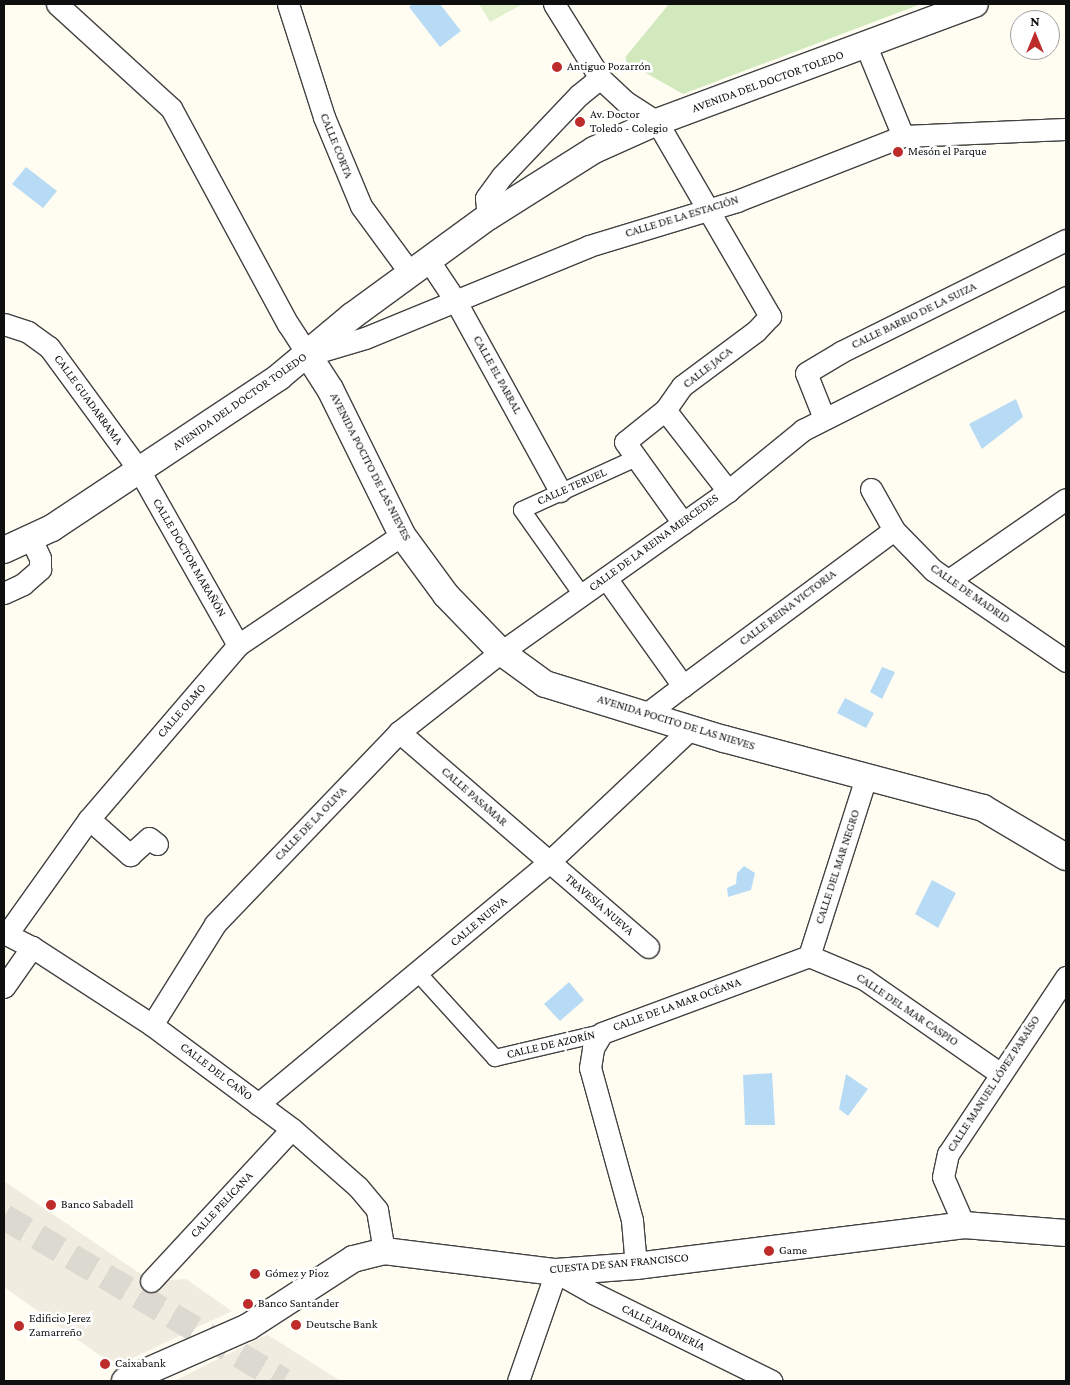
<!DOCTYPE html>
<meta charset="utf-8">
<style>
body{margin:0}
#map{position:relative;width:1070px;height:1385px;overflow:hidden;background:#fffdf2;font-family:"Crimson Pro",serif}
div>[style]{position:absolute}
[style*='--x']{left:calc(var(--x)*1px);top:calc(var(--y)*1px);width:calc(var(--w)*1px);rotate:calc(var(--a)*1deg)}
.green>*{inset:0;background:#d1e9bc}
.pitch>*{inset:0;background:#e2f0cd}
.plaza>*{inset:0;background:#f0ece0}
.water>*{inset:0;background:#b8dbf5}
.tertiary-tunnel>*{height:26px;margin-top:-13px;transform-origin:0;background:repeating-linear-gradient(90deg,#dbd9d0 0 26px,transparent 0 39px)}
.roads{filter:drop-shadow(1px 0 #424242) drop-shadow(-1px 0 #424242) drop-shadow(0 1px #424242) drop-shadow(0 -1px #424242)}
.pedestrian>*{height:16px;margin:-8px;padding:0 8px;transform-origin:8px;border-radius:8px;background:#fff}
.minor>*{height:21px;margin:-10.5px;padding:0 10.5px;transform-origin:10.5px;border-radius:10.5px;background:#fff}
.tertiary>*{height:26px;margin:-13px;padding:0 13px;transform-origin:13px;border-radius:13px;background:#fff}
.dots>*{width:14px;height:14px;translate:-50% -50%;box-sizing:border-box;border:2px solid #fff;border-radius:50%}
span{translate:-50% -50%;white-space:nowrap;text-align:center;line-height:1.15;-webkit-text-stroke:5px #fff;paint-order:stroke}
.poi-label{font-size:12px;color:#0f0f0f}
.left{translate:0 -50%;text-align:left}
.street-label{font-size:12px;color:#0f0f0f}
.frame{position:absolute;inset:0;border:5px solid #0f0f0f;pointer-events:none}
.north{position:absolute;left:1010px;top:10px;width:50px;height:50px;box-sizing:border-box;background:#fff;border:1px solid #9f9f9f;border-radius:50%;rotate:0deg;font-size:14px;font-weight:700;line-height:20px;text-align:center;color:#0f0f0f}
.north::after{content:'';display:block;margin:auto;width:18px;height:22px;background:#bd2b2a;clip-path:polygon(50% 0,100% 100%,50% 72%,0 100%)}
</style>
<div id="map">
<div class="green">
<i style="clip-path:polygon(669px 4px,921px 4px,683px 94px,623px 60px)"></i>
</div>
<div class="pitch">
<i style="clip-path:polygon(479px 4px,520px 4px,521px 5px,490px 22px)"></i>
</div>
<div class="plaza">
<i style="clip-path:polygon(4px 1181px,151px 1281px,186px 1279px,232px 1311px,120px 1364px,99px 1355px,4px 1287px)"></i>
<i style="clip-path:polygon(268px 1335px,341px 1381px,174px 1381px,260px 1338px)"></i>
</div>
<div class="water">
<i style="clip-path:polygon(413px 4px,440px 4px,461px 31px,440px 47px,409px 7px)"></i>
<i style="clip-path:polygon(26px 167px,57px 191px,43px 208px,12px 184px)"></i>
<i style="clip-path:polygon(1016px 399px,1023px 417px,982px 449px,969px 424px)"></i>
<i style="clip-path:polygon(882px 667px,895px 672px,882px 699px,870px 692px)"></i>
<i style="clip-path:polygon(845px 698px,874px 713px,866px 728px,837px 713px)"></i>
<i style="clip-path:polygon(744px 866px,755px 873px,751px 890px,728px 897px,727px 888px,736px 884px,737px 873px)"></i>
<i style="clip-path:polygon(932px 880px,956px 893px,938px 928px,915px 914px)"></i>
<i style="clip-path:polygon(569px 982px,584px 1000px,560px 1021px,544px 1004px)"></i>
<i style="clip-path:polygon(772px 1073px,775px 1125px,745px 1125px,743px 1075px)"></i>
<i style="clip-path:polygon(846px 1074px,868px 1089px,848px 1116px,839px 1109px)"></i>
</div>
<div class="tertiary-tunnel">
<i style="--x:4;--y:1217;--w:324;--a:30.4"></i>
</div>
<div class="roads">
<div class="pedestrian">
<i style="--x:582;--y:595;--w:104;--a:-125.2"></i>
<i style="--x:522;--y:510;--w:125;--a:-24.5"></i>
<i style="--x:418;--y:973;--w:115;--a:47.8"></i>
<i style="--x:495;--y:1058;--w:110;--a:-13.2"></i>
</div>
<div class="minor">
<i style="--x:57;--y:4;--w:154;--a:42.4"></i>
<i style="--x:171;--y:108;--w:246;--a:61.6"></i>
<i style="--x:288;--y:324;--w:37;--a:57"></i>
<i style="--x:308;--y:355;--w:59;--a:-16.6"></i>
<i style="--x:365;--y:338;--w:242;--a:-22.3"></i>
<i style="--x:589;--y:246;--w:155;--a:-16.9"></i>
<i style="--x:737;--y:201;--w:178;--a:-21.4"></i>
<i style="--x:903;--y:136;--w:163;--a:-2.5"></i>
<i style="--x:288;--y:4;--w:119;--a:72.3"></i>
<i style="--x:324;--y:117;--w:96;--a:67.4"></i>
<i style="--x:361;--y:206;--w:84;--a:53.7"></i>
<i style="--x:554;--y:4;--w:87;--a:58.1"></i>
<i style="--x:600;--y:78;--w:35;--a:43"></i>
<i style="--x:626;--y:102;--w:37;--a:33"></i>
<i style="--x:657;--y:122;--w:225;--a:59.8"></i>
<i style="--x:770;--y:316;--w:21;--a:133"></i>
<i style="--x:756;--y:331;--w:92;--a:143.4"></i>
<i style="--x:682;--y:386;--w:29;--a:125"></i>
<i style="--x:665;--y:410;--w:51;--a:141.3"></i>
<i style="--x:625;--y:442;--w:100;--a:54.4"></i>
<i style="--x:866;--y:46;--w:97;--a:67.7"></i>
<i style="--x:488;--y:217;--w:19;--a:-96"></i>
<i style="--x:486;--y:198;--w:27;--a:-54"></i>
<i style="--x:502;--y:176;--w:112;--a:-46.5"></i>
<i style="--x:579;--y:95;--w:27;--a:-39"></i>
<i style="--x:429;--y:261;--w:47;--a:56.3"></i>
<i style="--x:455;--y:300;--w:218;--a:61.2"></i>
<i style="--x:4;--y:324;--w:25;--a:18"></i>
<i style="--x:28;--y:332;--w:26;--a:36"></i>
<i style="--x:49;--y:347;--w:152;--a:53.8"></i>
<i style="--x:139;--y:470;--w:201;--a:60.5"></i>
<i style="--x:665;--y:410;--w:103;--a:52.1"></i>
<i style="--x:824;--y:418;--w:48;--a:-111.8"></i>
<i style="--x:806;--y:373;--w:41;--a:-31"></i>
<i style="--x:841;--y:352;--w:251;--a:-26.5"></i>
<i style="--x:871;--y:489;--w:47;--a:60.7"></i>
<i style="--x:894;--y:530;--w:56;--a:45.7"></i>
<i style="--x:933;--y:570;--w:161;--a:34.4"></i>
<i style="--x:606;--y:578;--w:133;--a:54.5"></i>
<i style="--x:683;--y:686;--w:48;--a:142.7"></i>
<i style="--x:949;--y:580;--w:142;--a:-34.7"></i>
<i style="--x:4;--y:593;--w:21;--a:-25"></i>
<i style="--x:23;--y:584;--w:23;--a:-41"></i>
<i style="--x:40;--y:569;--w:11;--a:-90"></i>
<i style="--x:40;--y:558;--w:21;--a:-115"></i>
<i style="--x:683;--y:686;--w:262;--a:-36.5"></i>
<i style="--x:399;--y:732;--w:329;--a:40.8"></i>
<i style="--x:89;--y:819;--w:55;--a:41.3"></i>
<i style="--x:130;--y:855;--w:25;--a:-42"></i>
<i style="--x:149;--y:838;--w:10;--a:37"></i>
<i style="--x:4;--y:933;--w:31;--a:27"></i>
<i style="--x:32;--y:947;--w:143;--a:33"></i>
<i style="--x:152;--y:1025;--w:174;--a:36.6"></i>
<i style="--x:292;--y:1129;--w:88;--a:41.3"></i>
<i style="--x:358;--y:1187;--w:30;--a:50"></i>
<i style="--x:377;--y:1210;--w:42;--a:80.3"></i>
<i style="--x:7;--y:934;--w:141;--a:-54.5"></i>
<i style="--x:89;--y:819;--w:229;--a:-49.4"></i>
<i style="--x:238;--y:645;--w:197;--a:-33.9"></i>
<i style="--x:809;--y:956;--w:60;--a:22.7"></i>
<i style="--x:864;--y:979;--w:165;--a:34.8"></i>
<i style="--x:809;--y:956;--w:188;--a:-72.3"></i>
<i style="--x:4;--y:987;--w:49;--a:-55"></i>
<i style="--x:152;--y:1025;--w:119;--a:-58"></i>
<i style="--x:215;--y:924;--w:266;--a:-46.2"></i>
<i style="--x:399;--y:732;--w:130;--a:-38.1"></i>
<i style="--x:501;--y:652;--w:278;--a:-35.3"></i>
<i style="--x:728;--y:491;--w:97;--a:-39.1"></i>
<i style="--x:803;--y:430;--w:295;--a:-26.8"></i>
<i style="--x:258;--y:1104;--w:378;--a:-39.7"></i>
<i style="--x:549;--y:862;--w:194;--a:-43.3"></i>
<i style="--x:964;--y:1225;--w:52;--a:-113.6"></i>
<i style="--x:943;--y:1177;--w:24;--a:-78"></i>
<i style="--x:948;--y:1154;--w:213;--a:-56.3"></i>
<i style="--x:636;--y:1266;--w:46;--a:-95"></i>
<i style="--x:632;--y:1220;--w:158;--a:-105.4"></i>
<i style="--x:590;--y:1068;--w:20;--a:-81"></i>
<i style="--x:593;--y:1048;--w:17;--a:-59"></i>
<i style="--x:602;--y:1033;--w:221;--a:-20.4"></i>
<i style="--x:151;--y:1281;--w:207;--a:-47.2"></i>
<i style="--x:518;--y:1381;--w:115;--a:-70.8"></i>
<i style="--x:556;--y:1272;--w:43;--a:29.6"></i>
<i style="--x:593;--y:1293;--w:199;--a:26.2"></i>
</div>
<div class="tertiary">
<i style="--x:308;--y:355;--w:40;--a:57.1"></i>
<i style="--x:330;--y:389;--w:163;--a:63.7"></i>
<i style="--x:402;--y:535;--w:74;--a:53.7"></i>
<i style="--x:446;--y:595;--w:79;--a:46"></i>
<i style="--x:501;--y:652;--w:54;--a:36"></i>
<i style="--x:545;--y:684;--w:187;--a:17.1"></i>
<i style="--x:724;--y:739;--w:268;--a:14.9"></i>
<i style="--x:983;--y:808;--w:96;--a:30.6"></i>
<i style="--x:4;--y:550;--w:53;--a:-24.6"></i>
<i style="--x:52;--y:528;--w:273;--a:-33.6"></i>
<i style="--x:279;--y:377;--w:95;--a:-39.9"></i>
<i style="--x:352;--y:316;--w:168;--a:-36.1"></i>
<i style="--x:488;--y:217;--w:125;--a:-32.3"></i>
<i style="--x:594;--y:150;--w:69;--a:-24"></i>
<i style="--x:657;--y:122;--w:339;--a:-20.4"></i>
<i style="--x:125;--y:1381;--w:134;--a:-23.7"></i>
<i style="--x:248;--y:1327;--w:125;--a:-32.9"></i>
<i style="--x:353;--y:1259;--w:32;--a:-14"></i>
<i style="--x:384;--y:1251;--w:173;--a:7"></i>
<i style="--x:556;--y:1272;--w:80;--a:-4.3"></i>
<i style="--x:636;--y:1266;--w:331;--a:-7.1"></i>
<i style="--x:964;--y:1225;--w:102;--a:4.5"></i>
</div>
</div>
<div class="dots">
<i style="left:557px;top:67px;background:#bd2b2a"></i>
<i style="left:580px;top:122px;background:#bd2b2a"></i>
<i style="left:898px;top:152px;background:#bd2b2a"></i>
<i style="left:51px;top:1205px;background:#bd2b2a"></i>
<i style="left:769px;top:1251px;background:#bd2b2a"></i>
<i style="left:255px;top:1274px;background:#bd2b2a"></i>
<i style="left:248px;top:1304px;background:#bd2b2a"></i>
<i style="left:296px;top:1325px;background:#bd2b2a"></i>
<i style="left:19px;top:1326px;background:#bd2b2a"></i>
<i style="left:105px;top:1364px;background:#bd2b2a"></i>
</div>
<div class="poi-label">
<span class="left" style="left:567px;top:67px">Antiguo Pozarrón</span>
<span class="left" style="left:590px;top:122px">Av. Doctor<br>Toledo - Colegio</span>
<span class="left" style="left:908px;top:152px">Mesón el Parque</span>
<span class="left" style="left:61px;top:1205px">Banco Sabadell</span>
<span class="left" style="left:779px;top:1251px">Game</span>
<span class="left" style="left:265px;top:1274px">Gómez y Pioz</span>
<span class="left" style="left:258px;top:1304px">Banco Santander</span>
<span class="left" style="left:29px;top:1326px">Edificio Jerez<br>Zamarreño</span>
<span class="left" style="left:306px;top:1325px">Deutsche Bank</span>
<span class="left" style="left:115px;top:1364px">Caixabank</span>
</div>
<div class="street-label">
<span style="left:768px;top:82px;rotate:-20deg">AVENIDA DEL DOCTOR TOLEDO</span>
<span style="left:336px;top:146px;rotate:68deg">CALLE CORTA</span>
<span style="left:682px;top:217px;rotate:-17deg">CALLE DE LA ESTACIÓN</span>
<span style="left:914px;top:316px;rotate:-26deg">CALLE BARRIO DE LA SUIZA</span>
<span style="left:708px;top:368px;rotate:-38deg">CALLE JACA</span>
<span style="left:497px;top:375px;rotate:61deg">CALLE EL PARRAL</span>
<span style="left:88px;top:400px;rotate:54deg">CALLE GUADARRAMA</span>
<span style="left:240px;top:402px;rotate:-35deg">AVENIDA DEL DOCTOR TOLEDO</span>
<span style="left:370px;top:467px;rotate:63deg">AVENIDA POCITO DE LAS NIEVES</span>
<span style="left:572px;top:487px;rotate:-24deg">CALLE TERUEL</span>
<span style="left:654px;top:543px;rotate:-36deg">CALLE DE LA REINA MERCEDES</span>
<span style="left:189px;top:558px;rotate:60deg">CALLE DOCTOR MARAÑÓN</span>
<span style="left:970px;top:594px;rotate:35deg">CALLE DE MADRID</span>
<span style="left:788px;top:608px;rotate:-37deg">CALLE REINA VICTORIA</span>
<span style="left:182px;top:711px;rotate:-49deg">CALLE OLMO</span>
<span style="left:676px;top:723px;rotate:17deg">AVENIDA POCITO DE LAS NIEVES</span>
<span style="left:474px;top:797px;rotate:41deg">CALLE PASAMAR</span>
<span style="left:311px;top:824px;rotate:-46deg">CALLE DE LA OLIVA</span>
<span style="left:838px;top:867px;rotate:-72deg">CALLE DEL MAR NEGRO</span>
<span style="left:599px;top:905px;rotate:41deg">TRAVESÍA NUEVA</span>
<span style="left:479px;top:922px;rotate:-40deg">CALLE NUEVA</span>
<span style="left:677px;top:1005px;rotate:-20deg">CALLE DE LA MAR OCÉANA</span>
<span style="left:907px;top:1010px;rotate:34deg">CALLE DEL MAR CASPIO</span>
<span style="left:551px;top:1045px;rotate:-13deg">CALLE DE AZORÍN</span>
<span style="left:216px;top:1072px;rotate:37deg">CALLE DEL CAÑO</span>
<span style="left:994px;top:1084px;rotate:-57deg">CALLE MANUEL LÓPEZ PARAÍSO</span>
<span style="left:222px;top:1205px;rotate:-47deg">CALLE PELÍCANA</span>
<span style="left:619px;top:1264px;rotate:-5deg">CUESTA DE SAN FRANCISCO</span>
<span style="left:663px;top:1328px;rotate:26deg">CALLE JABONERÍA</span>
</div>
<div class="frame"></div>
<div class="north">N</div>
</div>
